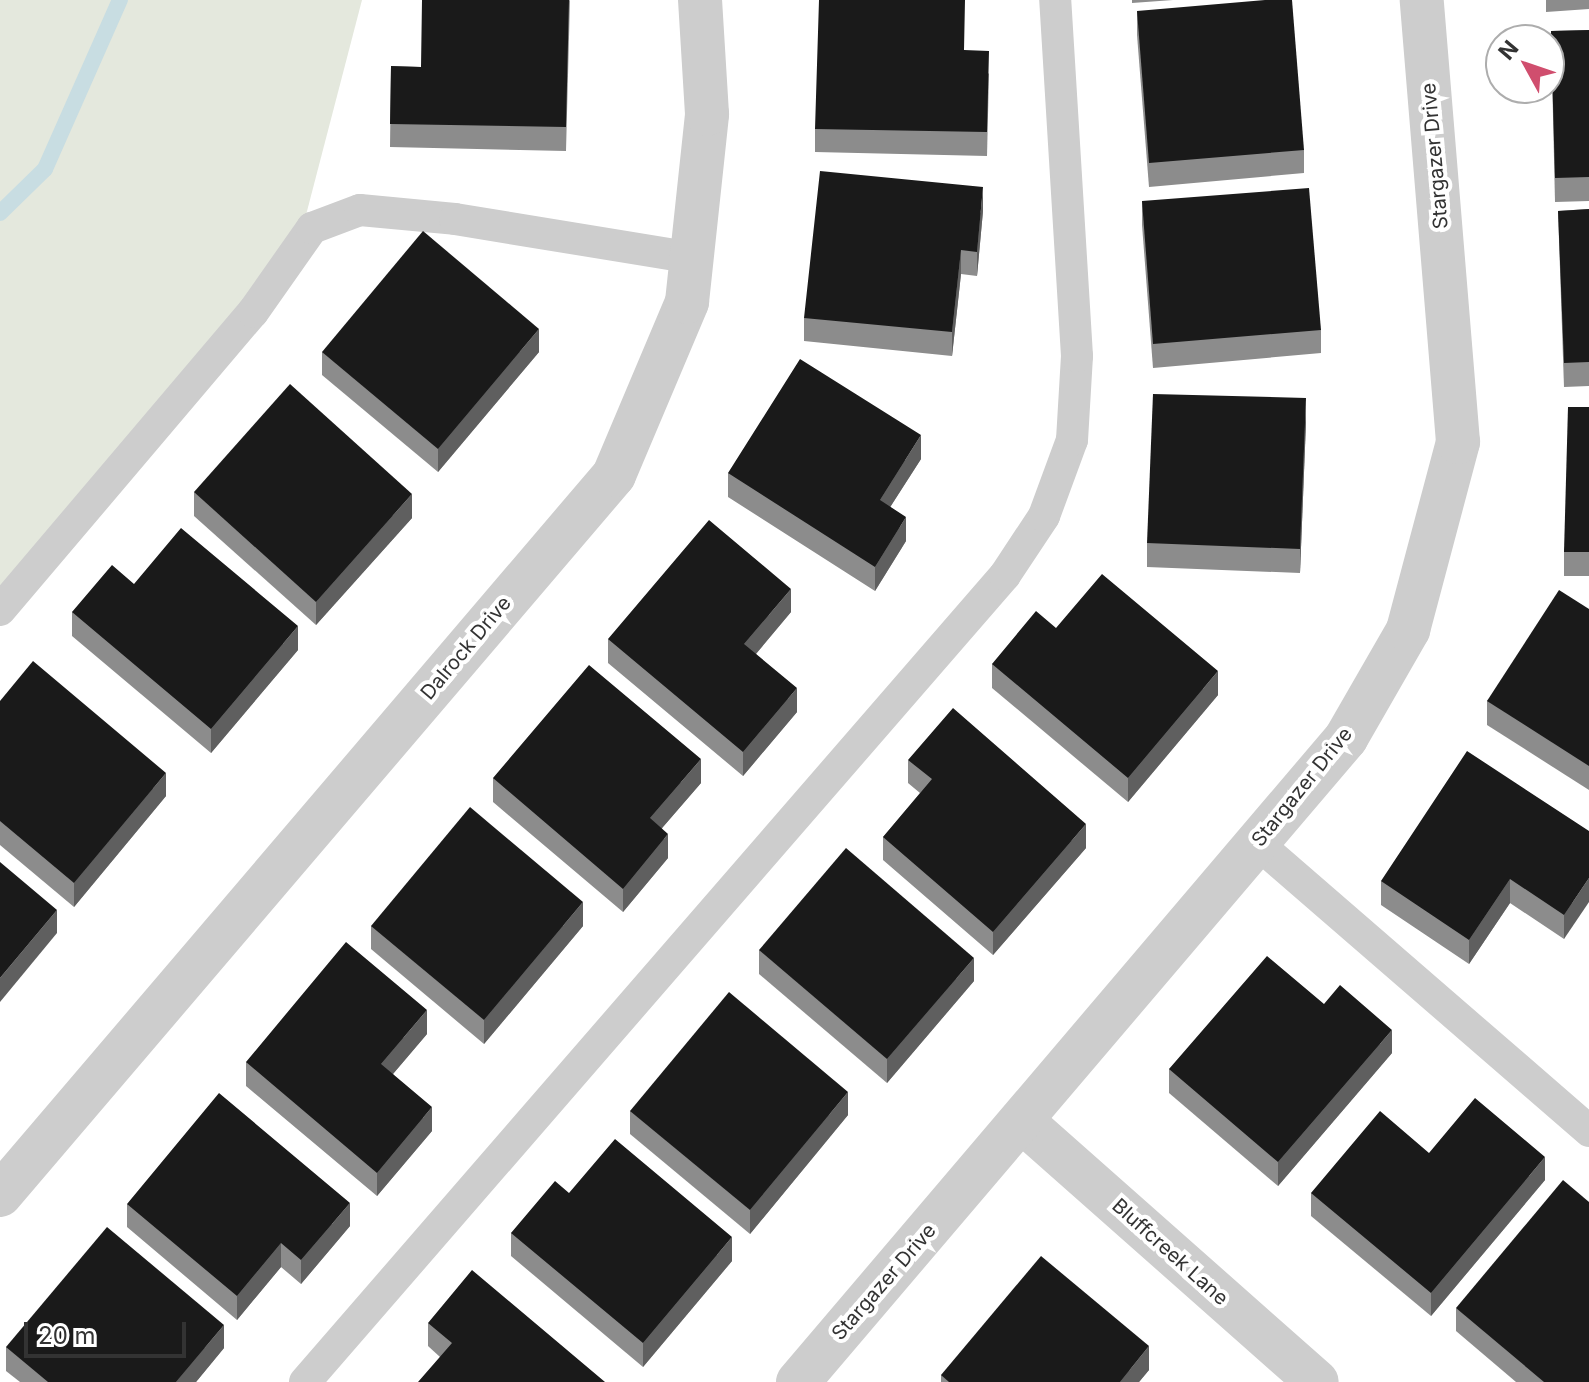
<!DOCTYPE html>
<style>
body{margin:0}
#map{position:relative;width:1589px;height:1382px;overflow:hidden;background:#fff;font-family:Inter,sans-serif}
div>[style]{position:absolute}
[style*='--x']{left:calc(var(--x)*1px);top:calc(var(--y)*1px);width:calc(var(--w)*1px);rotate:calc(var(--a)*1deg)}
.green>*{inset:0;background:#e4e8dd}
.stream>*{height:16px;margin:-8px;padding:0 8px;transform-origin:8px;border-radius:8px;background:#c8dde2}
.lane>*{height:32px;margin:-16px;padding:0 16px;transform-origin:16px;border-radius:16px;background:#cdcdcd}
.street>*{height:44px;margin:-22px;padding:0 22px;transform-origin:22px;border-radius:22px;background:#cdcdcd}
.wall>*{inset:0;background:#8c8c8c}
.shaded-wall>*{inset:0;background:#5f5f5f}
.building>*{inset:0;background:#1a1a1a}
span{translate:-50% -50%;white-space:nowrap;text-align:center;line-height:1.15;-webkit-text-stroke:8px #fff;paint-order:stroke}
.street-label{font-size:20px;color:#333}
.north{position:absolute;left:1485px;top:24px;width:80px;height:80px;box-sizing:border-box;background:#fff;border:2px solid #adadad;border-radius:50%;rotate:310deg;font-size:22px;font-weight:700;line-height:32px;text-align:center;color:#333}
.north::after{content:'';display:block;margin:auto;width:28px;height:36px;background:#d04e6e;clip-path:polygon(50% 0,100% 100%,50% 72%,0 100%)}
.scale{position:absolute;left:24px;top:1322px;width:162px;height:36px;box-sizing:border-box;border:4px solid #333;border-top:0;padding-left:10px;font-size:24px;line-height:28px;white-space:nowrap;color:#333;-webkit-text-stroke:6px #fff;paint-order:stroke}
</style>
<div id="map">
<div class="green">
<i style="clip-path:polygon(0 0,362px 0,300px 238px,0 587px)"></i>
</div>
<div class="stream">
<i style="--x:0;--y:213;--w:63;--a:-44.4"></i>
<i style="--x:45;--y:169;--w:185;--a:-66.1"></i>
</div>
<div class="lane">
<i style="--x:0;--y:610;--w:391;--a:-49.7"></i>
<i style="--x:253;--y:312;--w:103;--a:-54.9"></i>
<i style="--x:312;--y:228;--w:51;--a:-20.6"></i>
<i style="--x:360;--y:210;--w:95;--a:5.4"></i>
<i style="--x:455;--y:219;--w:240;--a:9.3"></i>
<i style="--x:1257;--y:843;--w:440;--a:40.9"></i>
<i style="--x:305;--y:1382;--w:1068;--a:-49.06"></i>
<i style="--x:1005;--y:575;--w:71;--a:-56.5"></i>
<i style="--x:1044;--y:516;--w:81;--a:-69.8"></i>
<i style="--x:1072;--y:440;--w:84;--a:-86.6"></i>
<i style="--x:1077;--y:356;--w:357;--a:-93.5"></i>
</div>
<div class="street">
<i style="--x:1023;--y:1122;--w:392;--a:41.5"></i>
<i style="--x:0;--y:1195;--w:946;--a:-49.54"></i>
<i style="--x:614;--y:475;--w:188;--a:-67.1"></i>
<i style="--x:687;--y:302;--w:189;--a:-83.9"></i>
<i style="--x:707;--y:114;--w:114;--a:-93.5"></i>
<i style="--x:798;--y:1382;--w:846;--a:-49.6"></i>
<i style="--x:1346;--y:738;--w:125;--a:-60.1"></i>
<i style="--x:1408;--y:630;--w:195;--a:-75.1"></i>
<i style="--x:1458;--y:442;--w:443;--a:-94.7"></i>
</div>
<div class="wall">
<i style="clip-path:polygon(570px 0,566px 151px,390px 147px,391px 66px,421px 67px)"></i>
<i style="clip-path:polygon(1132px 0,1173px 0,1132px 3px)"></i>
<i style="clip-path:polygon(1546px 0,1589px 0,1589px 9px,1546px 12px)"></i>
<i style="clip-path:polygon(1137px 11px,1304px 150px,1304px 173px,1149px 187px,1137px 35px)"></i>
<i style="clip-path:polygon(1589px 30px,1589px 201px,1555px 202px,1551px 31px)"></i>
<i style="clip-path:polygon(965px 50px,989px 74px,987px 156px,815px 152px,815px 129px)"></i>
<i style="clip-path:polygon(1142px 201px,1321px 330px,1321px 353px,1153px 368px,1142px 225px)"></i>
<i style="clip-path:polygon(1589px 209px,1589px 386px,1564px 387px,1558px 211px)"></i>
<i style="clip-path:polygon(983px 211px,977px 276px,961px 274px,952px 356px,804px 341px,804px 318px)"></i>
<i style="clip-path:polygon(322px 352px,539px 352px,438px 472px,322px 375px)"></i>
<i style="clip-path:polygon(1589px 407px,1589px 576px,1564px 576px,1564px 552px)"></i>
<i style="clip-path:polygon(1306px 422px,1300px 573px,1147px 567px,1147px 543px)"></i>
<i style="clip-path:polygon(921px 459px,890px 507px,906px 541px,875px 591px,728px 497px,728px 473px)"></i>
<i style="clip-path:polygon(194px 492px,412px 518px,316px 625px,194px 516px)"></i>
<i style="clip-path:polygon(134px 584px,298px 650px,211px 753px,72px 636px,72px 612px)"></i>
<i style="clip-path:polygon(1589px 609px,1589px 790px,1487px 725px,1487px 701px)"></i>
<i style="clip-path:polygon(791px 612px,756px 654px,797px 712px,743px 776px,608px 663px,608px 639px)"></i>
<i style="clip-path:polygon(1056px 628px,1218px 695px,1128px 802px,992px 688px,992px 664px)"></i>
<i style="clip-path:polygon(0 701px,166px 796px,74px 907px,0 845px)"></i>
<i style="clip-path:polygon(908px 760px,1086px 848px,993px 955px,883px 860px,883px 837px,920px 793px,908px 783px)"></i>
<i style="clip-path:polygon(493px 778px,701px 783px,662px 828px,668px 858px,623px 912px,493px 802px)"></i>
<i style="clip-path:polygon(1589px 831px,1564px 939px,1510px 903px,1469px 964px,1381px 905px,1381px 881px)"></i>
<i style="clip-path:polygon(371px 926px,583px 926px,484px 1044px,371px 949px)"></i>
<i style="clip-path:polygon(759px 950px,974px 981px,887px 1083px,759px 974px)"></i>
<i style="clip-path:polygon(1324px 1004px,1392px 1053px,1278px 1186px,1169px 1093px,1169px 1069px)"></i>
<i style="clip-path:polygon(427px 1034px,393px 1074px,432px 1131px,377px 1196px,246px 1086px,246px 1062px)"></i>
<i style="clip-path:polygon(630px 1111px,848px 1115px,750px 1234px,630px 1134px)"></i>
<i style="clip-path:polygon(1429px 1153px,1545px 1180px,1431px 1316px,1311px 1216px,1311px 1193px)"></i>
<i style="clip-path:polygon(569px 1193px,732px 1261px,643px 1367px,511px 1256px,511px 1233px)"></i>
<i style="clip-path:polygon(127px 1204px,350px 1226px,301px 1284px,281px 1267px,237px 1320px,127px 1227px)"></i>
<i style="clip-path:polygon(1456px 1308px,1589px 1382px,1516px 1382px,1456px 1331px)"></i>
<i style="clip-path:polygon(428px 1323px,605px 1382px,440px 1357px,428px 1346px)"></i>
<i style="clip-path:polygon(6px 1347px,224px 1348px,196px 1382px,20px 1382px,6px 1371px)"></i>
<i style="clip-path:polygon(1149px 1370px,1139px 1382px,941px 1382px,941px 1375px)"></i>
</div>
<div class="shaded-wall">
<i style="clip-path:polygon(983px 187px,983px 211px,977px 276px,977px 252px)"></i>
<i style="clip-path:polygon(961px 250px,961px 274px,952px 356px,952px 332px)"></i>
<i style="clip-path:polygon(539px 329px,539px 352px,438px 472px,438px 449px)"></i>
<i style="clip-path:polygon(1306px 398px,1306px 422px,1300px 573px,1300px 549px)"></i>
<i style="clip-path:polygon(921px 435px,921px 459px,880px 523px,880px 500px)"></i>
<i style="clip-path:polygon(412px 494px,412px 518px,316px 625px,316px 602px)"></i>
<i style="clip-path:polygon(906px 517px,906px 541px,875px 591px,875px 567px)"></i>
<i style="clip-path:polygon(791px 589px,791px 612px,744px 668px,744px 644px)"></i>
<i style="clip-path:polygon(298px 626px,298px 650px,211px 753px,211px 729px)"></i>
<i style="clip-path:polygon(1218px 671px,1218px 695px,1128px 802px,1128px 778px)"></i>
<i style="clip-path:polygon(797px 688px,797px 712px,743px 776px,743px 752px)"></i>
<i style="clip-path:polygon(701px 759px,701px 783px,650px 842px,650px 818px)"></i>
<i style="clip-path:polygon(166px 773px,166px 796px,74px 907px,74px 883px)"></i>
<i style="clip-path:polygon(1086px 824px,1086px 848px,993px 955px,993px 932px)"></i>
<i style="clip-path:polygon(668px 834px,668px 858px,623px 912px,623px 889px)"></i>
<i style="clip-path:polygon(1589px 878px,1589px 902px,1564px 939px,1564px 915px)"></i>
<i style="clip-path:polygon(1510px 879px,1510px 903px,1469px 964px,1469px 940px)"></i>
<i style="clip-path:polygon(583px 902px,583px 926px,484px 1044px,484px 1020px)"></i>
<i style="clip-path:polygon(57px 910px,57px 933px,0 1002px,0 978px)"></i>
<i style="clip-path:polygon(974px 958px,974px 981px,887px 1083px,887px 1059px)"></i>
<i style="clip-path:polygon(427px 1010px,427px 1034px,381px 1088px,381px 1064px)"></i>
<i style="clip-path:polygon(1392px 1030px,1392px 1053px,1278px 1186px,1278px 1162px)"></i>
<i style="clip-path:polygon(848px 1092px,848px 1115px,750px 1234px,750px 1210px)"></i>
<i style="clip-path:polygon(432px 1107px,432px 1131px,377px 1196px,377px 1173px)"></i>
<i style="clip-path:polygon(1545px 1157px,1545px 1180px,1431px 1316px,1431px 1293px)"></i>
<i style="clip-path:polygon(350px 1203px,350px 1226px,301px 1284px,301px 1260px)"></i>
<i style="clip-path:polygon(732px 1237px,732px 1261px,643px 1367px,643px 1343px)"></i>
<i style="clip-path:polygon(281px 1243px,281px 1267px,237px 1320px,237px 1296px)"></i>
<i style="clip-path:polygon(224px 1325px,224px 1348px,196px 1382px,176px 1382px)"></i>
<i style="clip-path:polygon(1149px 1346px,1149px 1370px,1139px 1382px,1120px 1382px)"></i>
</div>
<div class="building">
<i style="clip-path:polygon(422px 0,569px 0,566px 127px,390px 124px,391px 66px,421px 67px)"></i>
<i style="clip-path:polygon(819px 0,965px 0,964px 50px,989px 51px,987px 132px,815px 129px)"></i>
<i style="clip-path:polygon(1265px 0,1292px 0,1304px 150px,1149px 163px,1137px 11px)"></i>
<i style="clip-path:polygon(1589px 30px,1589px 177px,1555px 178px,1551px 31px)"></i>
<i style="clip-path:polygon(820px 171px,983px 187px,977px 252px,961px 250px,952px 332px,804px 318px)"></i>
<i style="clip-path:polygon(1309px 188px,1321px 330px,1153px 344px,1142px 201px)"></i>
<i style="clip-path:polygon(1589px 209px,1589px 362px,1564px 363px,1558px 211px)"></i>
<i style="clip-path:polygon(423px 231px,539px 329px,438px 449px,322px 352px)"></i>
<i style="clip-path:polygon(800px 359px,921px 435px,880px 500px,906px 517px,875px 567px,728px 473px)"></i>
<i style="clip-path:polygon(290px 384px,412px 494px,316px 602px,194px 492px)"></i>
<i style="clip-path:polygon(1153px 394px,1306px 398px,1300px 549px,1147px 543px)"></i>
<i style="clip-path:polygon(1568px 407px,1589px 407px,1589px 552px,1564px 552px)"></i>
<i style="clip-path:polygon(709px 520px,791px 589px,744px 644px,797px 688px,743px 752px,608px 639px)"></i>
<i style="clip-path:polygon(181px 528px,298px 626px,211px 729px,72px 612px,112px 565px,134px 584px)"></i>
<i style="clip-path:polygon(1102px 574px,1218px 671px,1128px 778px,992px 664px,1036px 611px,1056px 628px)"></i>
<i style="clip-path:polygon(1559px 590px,1589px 609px,1589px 766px,1487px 701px)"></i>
<i style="clip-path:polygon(33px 661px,166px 773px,74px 883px,0 821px,0 701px)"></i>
<i style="clip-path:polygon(589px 665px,701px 759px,650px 818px,668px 834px,623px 889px,493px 778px)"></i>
<i style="clip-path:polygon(953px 708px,1086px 824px,993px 932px,883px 837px,932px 779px,908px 760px)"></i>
<i style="clip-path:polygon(1467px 751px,1589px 831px,1589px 878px,1564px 915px,1510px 879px,1469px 940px,1381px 881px)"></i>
<i style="clip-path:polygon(470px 807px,583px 902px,484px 1020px,371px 926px)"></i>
<i style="clip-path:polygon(846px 848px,974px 958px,887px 1059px,759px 950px)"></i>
<i style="clip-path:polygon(0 862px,57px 910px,0 978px)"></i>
<i style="clip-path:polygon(346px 942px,427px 1010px,381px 1064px,432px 1107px,377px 1173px,246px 1062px)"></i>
<i style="clip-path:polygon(1267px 956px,1324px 1004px,1340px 985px,1392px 1030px,1278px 1162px,1169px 1069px)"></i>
<i style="clip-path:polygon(729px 992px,848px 1092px,750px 1210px,630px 1111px)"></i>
<i style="clip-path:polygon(219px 1093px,350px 1203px,301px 1260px,281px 1243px,237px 1296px,127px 1204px)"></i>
<i style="clip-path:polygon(1475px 1098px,1545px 1157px,1431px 1293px,1311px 1193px,1380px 1111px,1429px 1153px)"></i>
<i style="clip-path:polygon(615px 1139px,732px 1237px,643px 1343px,511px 1233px,555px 1181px,569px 1193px)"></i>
<i style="clip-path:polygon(1563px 1180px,1589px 1202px,1589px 1382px,1544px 1382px,1456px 1308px)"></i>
<i style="clip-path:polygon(107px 1227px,224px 1325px,176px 1382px,48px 1382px,6px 1347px)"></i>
<i style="clip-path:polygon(1041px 1256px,1149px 1346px,1120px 1382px,949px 1382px,941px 1375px)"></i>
<i style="clip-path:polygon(472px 1270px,605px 1382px,418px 1382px,452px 1343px,428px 1323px)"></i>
</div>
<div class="street-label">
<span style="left:1435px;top:156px;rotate:-95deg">Stargazer Drive</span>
<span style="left:466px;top:648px;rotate:-50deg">Dalrock Drive</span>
<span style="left:1302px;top:787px;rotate:-51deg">Stargazer Drive</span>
<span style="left:1170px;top:1252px;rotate:42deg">Bluffcreek Lane</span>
<span style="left:884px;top:1282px;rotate:-49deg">Stargazer Drive</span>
</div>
<div class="north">N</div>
<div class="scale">20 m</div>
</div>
